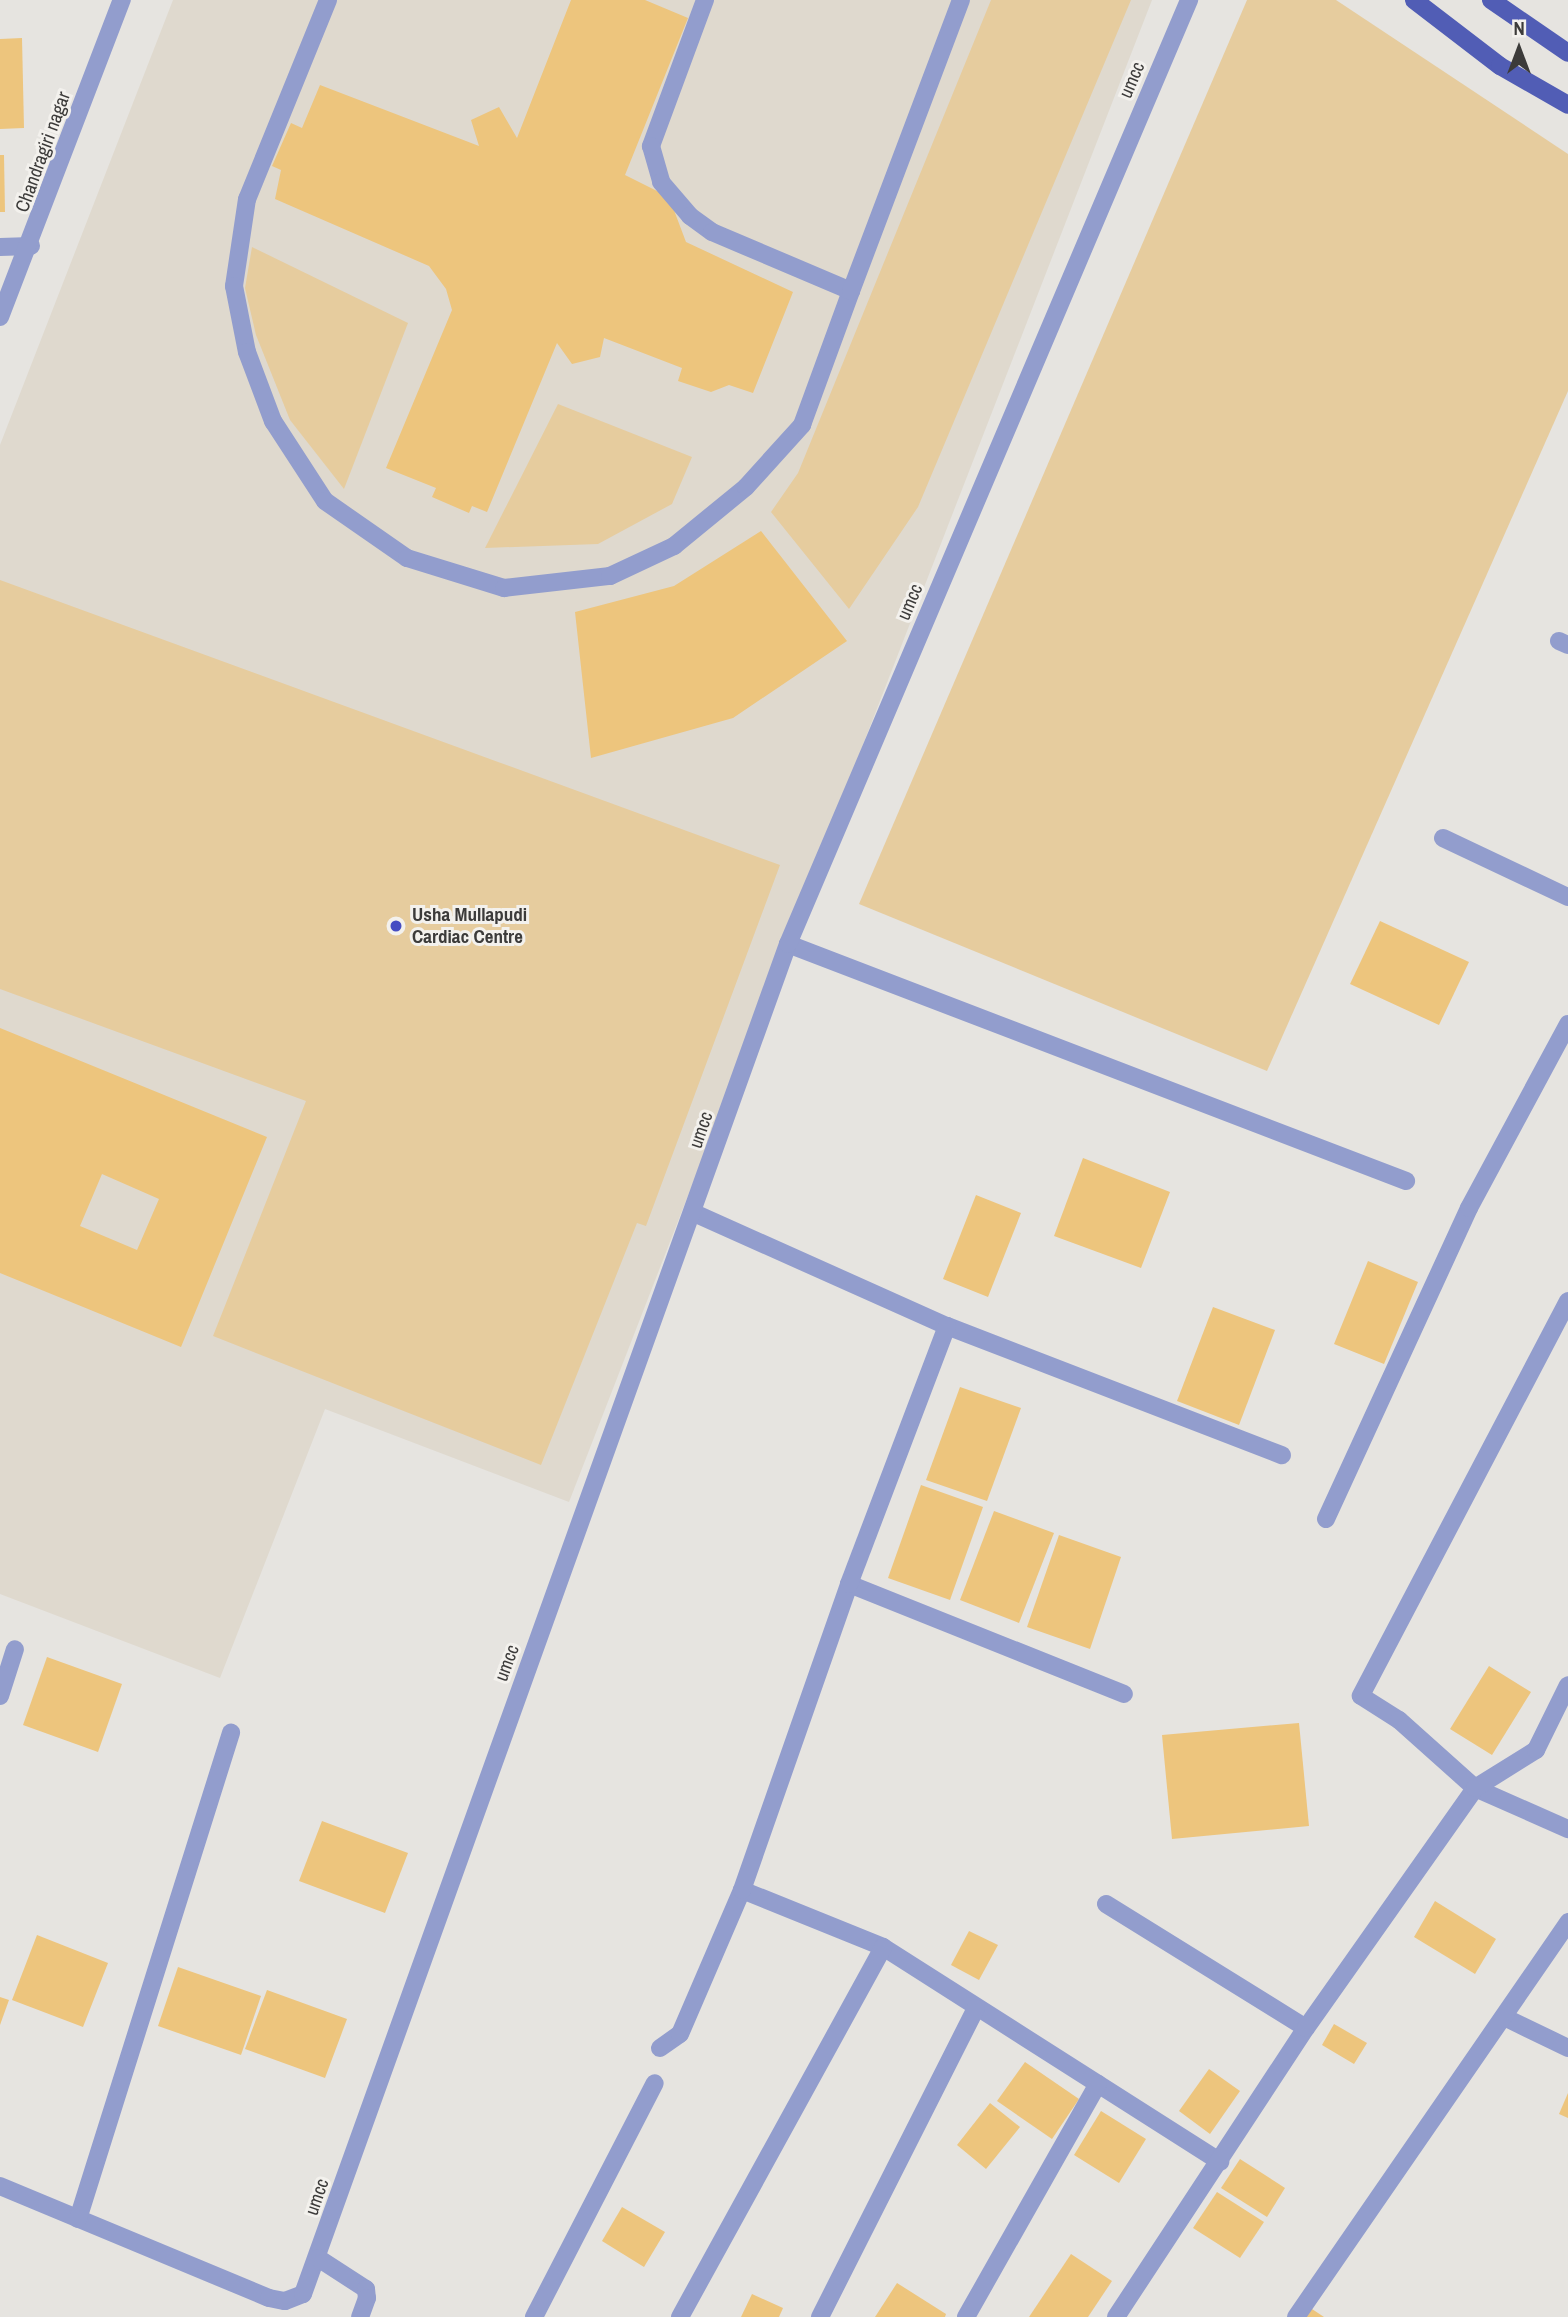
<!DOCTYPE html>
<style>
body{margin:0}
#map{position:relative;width:1568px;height:2317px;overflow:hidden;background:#e6e4e0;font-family:"Archivo Narrow",sans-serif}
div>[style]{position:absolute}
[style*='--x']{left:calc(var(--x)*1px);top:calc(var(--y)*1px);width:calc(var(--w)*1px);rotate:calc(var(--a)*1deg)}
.built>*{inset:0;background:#dfd9ce}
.green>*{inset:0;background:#e6cc9e}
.building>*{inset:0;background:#edc57d}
.minor>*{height:18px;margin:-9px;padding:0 9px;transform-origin:9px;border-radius:9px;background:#929dcd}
.major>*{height:18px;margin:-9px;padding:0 9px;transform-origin:9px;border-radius:9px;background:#515db5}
.dots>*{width:19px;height:19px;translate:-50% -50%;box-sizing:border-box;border:4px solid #f3f1ed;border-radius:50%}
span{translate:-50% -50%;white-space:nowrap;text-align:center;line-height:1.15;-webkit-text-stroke:6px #f3f1ed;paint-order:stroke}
.street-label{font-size:19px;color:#3c3b3a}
.poi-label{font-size:19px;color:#3c3b3a;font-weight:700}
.left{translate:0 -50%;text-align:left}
.north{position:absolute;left:1484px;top:14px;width:70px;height:70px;-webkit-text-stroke:5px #f3f1ed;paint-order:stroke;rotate:0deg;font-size:19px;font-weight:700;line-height:28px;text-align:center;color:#3c3b3a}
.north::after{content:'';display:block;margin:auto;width:24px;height:32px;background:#3c3b3a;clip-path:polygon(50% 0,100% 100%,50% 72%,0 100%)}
</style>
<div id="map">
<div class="built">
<i style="clip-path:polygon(173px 0,1152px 0,569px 1502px,325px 1409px,220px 1678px,0 1594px,0 445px)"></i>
</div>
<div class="green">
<i style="clip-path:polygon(991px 0,1131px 0,918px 507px,849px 609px,771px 512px,798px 473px)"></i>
<i style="clip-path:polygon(1247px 0,1336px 0,1568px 154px,1568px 391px,1267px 1071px,859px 904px)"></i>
<i style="clip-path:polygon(252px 247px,408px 323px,344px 489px,290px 420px,256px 335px,245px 288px)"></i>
<i style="clip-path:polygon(558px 404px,692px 457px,672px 504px,598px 544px,485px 548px)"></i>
<i style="clip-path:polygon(0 580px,780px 865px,646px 1226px,637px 1223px,541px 1465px,213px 1336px,306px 1101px,0 989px)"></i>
</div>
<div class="building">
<i style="clip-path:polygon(571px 0,645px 0,688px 18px,625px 175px,669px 197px,686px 242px,793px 292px,753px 393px,729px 385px,711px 392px,678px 381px,682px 368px,604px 338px,600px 357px,572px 364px,557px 343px,487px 512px,472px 506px,469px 513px,432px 497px,436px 488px,386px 468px,452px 310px,446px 289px,429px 266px,275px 199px,281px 170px,272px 166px,291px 123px,302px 128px,320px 85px,479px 146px,471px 120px,499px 107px,517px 138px)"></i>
<i style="clip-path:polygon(22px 38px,24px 128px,0 129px,0 39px)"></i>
<i style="clip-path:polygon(0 155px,4px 155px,5px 212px,0 212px)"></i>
<i style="clip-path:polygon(761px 531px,847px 641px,733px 718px,591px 758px,575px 612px,674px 586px)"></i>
<i style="clip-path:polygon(1380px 921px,1469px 962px,1439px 1025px,1350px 984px)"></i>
<i style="clip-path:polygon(evenodd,0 1028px,267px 1137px,181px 1347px,0 1273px,0 1028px,102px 1174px,159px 1199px,137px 1250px,80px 1226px,102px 1174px)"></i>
<i style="clip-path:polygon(1083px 1158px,1170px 1192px,1141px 1268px,1054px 1236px)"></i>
<i style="clip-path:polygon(976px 1195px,1021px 1213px,988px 1297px,943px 1279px)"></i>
<i style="clip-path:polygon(1368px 1261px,1418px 1282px,1384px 1364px,1334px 1344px)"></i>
<i style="clip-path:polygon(1213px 1307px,1275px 1330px,1239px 1425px,1177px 1401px)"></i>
<i style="clip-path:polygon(960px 1387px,1021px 1408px,987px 1501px,926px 1480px)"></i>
<i style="clip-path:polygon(921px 1485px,983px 1507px,950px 1600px,888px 1578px)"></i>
<i style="clip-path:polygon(994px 1511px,1054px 1533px,1019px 1623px,960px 1600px)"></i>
<i style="clip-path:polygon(1059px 1535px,1121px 1557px,1090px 1649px,1027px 1627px)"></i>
<i style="clip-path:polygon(47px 1657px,122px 1684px,98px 1752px,23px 1725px)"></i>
<i style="clip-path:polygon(1489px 1666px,1531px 1692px,1492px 1755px,1450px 1729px)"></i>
<i style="clip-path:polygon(1299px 1723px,1309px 1826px,1172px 1839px,1162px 1735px)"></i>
<i style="clip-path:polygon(322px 1821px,408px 1853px,385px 1913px,299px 1881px)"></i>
<i style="clip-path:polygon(1435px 1901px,1496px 1939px,1475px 1974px,1414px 1937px)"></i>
<i style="clip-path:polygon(969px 1931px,998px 1945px,979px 1980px,951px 1965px)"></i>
<i style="clip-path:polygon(37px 1935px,108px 1963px,83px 2027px,12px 2000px)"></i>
<i style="clip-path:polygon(178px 1967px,261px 1996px,241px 2055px,158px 2026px)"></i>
<i style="clip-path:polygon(267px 1990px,347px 2019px,325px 2078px,245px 2049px)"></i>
<i style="clip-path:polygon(0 1997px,9px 2000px,0 2025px)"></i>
<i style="clip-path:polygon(1334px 2024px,1367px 2043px,1354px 2064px,1322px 2045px)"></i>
<i style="clip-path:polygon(1025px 2062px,1079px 2099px,1052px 2139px,997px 2101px)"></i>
<i style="clip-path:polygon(1209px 2069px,1240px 2091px,1210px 2134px,1179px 2111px)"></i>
<i style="clip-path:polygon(1568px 2093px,1568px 2118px,1559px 2114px)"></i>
<i style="clip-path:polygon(990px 2103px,1020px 2127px,986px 2169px,957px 2145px)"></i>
<i style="clip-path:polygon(1101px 2111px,1146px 2139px,1119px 2183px,1074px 2155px)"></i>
<i style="clip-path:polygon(1240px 2159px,1285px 2188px,1267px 2217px,1221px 2188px)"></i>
<i style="clip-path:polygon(1217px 2192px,1264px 2222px,1240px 2258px,1193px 2228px)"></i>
<i style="clip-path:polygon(622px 2207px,665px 2232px,644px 2267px,602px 2241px)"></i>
<i style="clip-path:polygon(1071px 2254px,1112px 2281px,1088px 2317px,1029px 2317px)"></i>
<i style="clip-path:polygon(897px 2283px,946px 2314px,945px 2317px,875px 2317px)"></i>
<i style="clip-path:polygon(752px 2294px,783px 2308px,779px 2317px,741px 2317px)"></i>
<i style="clip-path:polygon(1309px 2307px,1324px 2317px,1302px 2317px)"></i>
</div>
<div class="minor">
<i style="--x:328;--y:0;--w:215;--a:112.1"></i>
<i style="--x:247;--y:199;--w:88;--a:98.5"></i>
<i style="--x:234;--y:286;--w:67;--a:78.9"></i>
<i style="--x:247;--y:352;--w:74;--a:69.4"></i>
<i style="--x:273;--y:421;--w:95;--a:57"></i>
<i style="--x:325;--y:501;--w:100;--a:34.8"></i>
<i style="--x:407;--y:558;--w:102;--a:17.2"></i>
<i style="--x:504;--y:588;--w:107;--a:-6.5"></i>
<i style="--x:610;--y:576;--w:71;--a:-25.1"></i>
<i style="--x:674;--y:546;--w:93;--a:-39.3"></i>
<i style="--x:746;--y:487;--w:84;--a:-47.9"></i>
<i style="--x:802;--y:425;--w:143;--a:-69.9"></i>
<i style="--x:705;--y:0;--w:156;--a:110.3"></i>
<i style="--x:651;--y:146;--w:37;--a:74"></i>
<i style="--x:661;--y:182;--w:45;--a:49.5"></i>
<i style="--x:690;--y:216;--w:27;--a:36"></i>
<i style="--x:712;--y:232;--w:151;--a:23"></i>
<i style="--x:851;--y:291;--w:311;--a:-69.3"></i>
<i style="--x:0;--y:247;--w:31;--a:-2"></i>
<i style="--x:0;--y:317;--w:340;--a:-69"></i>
<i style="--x:1559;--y:641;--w:10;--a:24"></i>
<i style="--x:1443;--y:838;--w:138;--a:25.3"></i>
<i style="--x:788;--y:944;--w:662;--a:20.98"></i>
<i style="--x:694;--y:1213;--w:277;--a:24.1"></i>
<i style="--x:947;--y:1326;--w:359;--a:21.1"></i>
<i style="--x:1568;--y:1301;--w:446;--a:117.7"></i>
<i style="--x:1361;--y:1696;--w:45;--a:32.3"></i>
<i style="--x:1399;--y:1720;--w:102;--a:41.8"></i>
<i style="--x:1475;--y:1788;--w:102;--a:23.8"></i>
<i style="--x:1326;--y:1519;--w:342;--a:-65.3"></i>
<i style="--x:1469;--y:1208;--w:209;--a:-61.7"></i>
<i style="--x:849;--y:1584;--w:296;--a:21.8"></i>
<i style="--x:0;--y:1696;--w:49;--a:-72.3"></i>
<i style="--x:742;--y:1890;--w:152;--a:22"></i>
<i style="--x:883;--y:1947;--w:400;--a:32.5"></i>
<i style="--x:1106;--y:1904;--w:235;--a:31.8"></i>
<i style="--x:1504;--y:2017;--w:71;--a:25.8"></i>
<i style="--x:660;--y:2048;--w:24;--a:-35"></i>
<i style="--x:680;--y:2034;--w:157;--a:-66.7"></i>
<i style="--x:742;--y:1890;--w:324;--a:-70.7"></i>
<i style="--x:849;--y:1584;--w:276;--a:-69.2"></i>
<i style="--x:0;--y:2186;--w:291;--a:22.6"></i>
<i style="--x:269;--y:2298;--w:16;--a:11"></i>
<i style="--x:285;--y:2301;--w:19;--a:-21"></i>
<i style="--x:303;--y:2294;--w:1434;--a:-70.24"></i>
<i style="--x:788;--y:944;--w:1026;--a:-66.98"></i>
<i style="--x:78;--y:2219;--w:510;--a:-72.53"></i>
<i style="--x:318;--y:2258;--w:57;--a:32.9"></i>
<i style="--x:366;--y:2289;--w:9;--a:84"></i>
<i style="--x:367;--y:2298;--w:20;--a:110"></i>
<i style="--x:534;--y:2317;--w:263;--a:-62.7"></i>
<i style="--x:680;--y:2317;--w:422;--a:-61.2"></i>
<i style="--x:820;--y:2317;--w:346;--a:-63.2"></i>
<i style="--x:966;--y:2317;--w:268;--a:-60.5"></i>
<i style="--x:1116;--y:2317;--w:346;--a:-56.7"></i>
<i style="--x:1306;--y:2028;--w:294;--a:-54.8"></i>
<i style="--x:1475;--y:1788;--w:72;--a:-31.9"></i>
<i style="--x:1536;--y:1750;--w:72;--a:-63.8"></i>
<i style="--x:1296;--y:2317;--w:480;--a:-55.4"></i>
</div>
<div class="major">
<i style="--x:1414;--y:0;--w:108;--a:37.5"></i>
<i style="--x:1500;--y:66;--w:78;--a:29.8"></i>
<i style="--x:1491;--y:0;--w:93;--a:34.5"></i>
</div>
<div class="dots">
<i style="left:396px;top:926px;background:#464dc2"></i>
</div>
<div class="street-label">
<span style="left:1132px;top:80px;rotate:-67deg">umcc</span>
<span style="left:43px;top:152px;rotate:-70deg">Chandragiri nagar</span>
<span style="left:910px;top:602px;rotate:-67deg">umcc</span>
<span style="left:701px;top:1130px;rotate:-71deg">umcc</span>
<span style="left:507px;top:1663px;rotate:-70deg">umcc</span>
<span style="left:317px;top:2197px;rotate:-71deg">umcc</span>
</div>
<div class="poi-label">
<span class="left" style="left:412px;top:926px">Usha Mullapudi<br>Cardiac Centre</span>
</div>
<div class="north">N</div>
</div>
